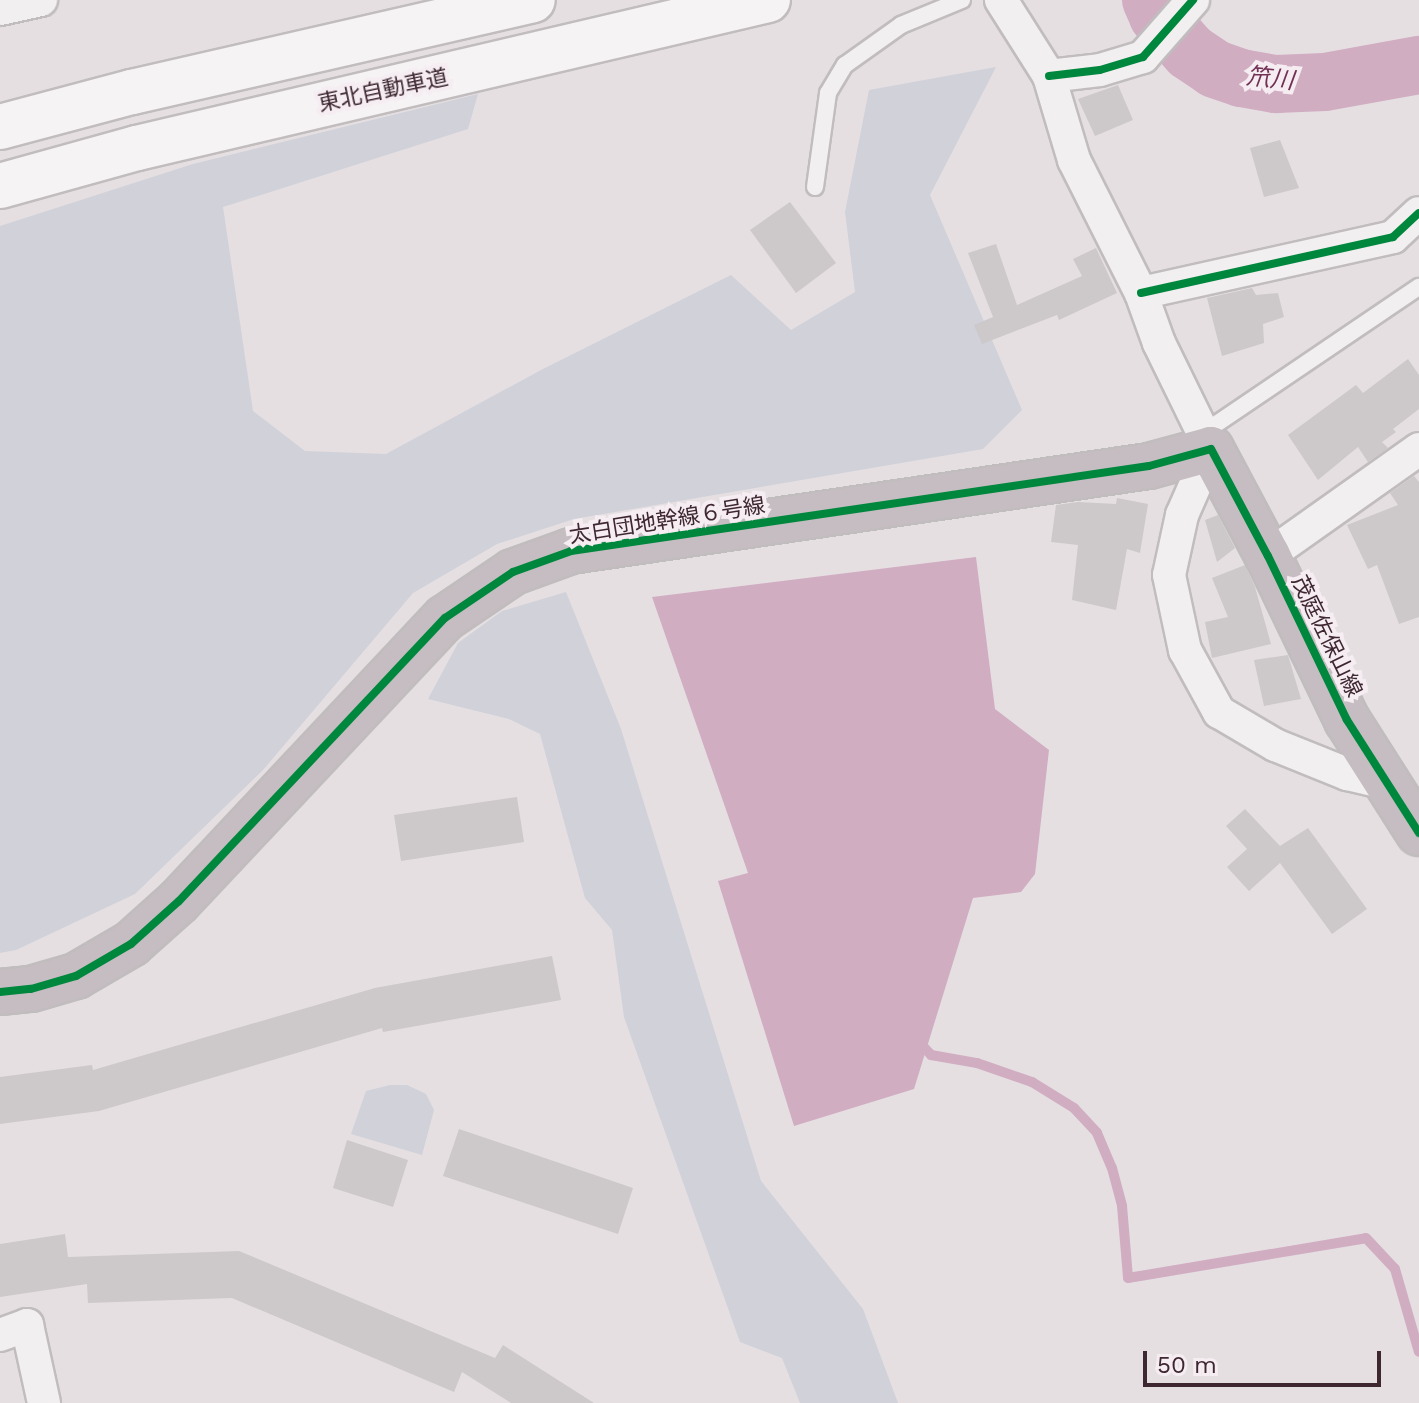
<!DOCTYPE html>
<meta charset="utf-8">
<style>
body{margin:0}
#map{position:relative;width:1419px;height:1403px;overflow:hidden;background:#e5dfe2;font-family:"Work Sans","Noto Sans JP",sans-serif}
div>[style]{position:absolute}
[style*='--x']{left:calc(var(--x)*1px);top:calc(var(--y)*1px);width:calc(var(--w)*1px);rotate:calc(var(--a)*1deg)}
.green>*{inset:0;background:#d0d1d9}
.water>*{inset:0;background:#d1adc2}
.stream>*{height:10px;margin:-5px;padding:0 5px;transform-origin:5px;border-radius:5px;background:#d1adc2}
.river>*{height:58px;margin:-29px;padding:0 29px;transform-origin:29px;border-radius:29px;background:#d1adc2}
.building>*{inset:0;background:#cdc8ca}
.roads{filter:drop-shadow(2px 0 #c1bcbe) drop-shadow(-2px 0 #c1bcbe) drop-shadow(0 2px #c1bcbe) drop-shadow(0 -2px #c1bcbe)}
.lane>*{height:16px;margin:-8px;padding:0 8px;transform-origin:8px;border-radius:8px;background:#f2eff0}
.street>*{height:32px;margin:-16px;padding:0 16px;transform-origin:16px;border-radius:16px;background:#f2eff0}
.secondary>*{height:44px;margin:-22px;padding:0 22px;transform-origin:22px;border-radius:22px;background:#c5bdc1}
.highway>*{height:44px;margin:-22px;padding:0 22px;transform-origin:22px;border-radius:22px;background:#f6f3f5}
.cycleway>*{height:8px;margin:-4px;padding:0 4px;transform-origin:4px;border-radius:4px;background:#00873e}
span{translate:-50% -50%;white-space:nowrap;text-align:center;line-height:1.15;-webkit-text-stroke:8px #f5edf1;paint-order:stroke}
.street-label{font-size:22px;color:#3e2731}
.water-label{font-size:24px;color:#723154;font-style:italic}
.scale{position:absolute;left:1143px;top:1351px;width:238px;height:36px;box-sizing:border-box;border:4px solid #3e2731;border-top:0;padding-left:10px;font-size:24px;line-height:28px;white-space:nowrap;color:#3e2731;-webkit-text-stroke:6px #f5edf1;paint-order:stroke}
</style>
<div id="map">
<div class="green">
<i style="clip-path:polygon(996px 67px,930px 195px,1022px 410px,983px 449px,574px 519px,497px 544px,413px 593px,263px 770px,135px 894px,16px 950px,0 953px,0 226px,193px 164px,478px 94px,468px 129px,223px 207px,253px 411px,305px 451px,386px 454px,541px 370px,731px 275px,791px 330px,855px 292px,845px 212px,869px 90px)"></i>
<i style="clip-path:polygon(566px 592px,621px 729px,761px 1181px,863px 1309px,898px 1403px,800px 1403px,782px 1358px,740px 1342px,624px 1017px,612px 930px,585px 898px,540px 734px,509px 719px,428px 699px,458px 643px,502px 611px)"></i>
<i style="clip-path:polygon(390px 1085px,407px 1085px,426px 1094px,434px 1110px,422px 1155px,351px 1134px,366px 1091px)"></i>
</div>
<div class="water">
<i style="clip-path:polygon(976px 557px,995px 709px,1049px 750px,1035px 874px,1021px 892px,973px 898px,914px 1089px,794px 1126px,718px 881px,748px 873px,652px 597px)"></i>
</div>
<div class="stream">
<i style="--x:919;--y:1042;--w:18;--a:47"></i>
<i style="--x:931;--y:1055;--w:47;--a:9.9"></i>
<i style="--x:977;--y:1063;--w:58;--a:19.1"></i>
<i style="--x:1032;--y:1082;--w:49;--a:31.8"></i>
<i style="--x:1074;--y:1108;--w:34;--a:47"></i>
<i style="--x:1097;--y:1133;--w:38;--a:67"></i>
<i style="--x:1112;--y:1168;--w:39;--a:75"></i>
<i style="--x:1122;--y:1206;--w:72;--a:85.2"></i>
<i style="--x:1128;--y:1278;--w:241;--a:-9.5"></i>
<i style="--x:1366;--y:1238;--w:42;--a:46.9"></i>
<i style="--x:1395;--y:1269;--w:86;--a:73.9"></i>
</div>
<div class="river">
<i style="--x:1151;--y:0;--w:17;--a:66"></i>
<i style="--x:1158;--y:16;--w:48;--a:48.4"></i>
<i style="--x:1190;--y:52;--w:30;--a:34"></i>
<i style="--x:1215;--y:69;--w:28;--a:19"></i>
<i style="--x:1241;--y:78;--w:36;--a:10"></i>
<i style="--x:1276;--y:84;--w:49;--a:-2.3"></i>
<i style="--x:1325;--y:82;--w:96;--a:-10.3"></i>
</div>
<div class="building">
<i style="clip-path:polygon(1118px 85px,1133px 120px,1095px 136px,1078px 99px)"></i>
<i style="clip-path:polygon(1280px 140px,1299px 188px,1264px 197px,1250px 148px)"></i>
<i style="clip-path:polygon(790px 202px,836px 263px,796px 293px,750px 230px)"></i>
<i style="clip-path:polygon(996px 244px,1017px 305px,1082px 276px,1073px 259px,1096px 248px,1117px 293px,1059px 320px,1057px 315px,982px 344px,974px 325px,993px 317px,968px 253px)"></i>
<i style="clip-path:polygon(1252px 288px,1256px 295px,1278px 293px,1284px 317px,1263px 324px,1264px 343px,1222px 356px,1207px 298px)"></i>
<i style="clip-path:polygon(1408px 359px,1419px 375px,1419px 409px,1393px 429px,1396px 432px,1382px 442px,1388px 448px,1368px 462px,1358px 447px,1318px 480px,1288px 435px,1356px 385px,1363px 393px)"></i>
<i style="clip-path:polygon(1414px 476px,1419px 482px,1419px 617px,1399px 624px,1377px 565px,1368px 569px,1347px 525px,1398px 505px,1390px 493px)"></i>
<i style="clip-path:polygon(1117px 498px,1148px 504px,1140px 553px,1127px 549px,1116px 610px,1072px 600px,1078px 545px,1051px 542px,1056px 505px,1078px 502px,1116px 504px)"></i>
<i style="clip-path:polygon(1218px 515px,1235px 548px,1217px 562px,1205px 520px)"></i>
<i style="clip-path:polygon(1245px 565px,1255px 587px,1271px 644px,1212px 658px,1205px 622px,1228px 617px,1212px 578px)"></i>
<i style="clip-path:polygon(1288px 655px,1301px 699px,1264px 706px,1254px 660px)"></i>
<i style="clip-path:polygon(517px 797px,524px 842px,401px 861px,394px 815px)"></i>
<i style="clip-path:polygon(1245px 809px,1280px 846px,1308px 828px,1367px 909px,1332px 934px,1280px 863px,1249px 891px,1227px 867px,1247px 849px,1226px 826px)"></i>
<i style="clip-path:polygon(552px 956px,561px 1000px,383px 1032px,382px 1028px,99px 1111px,0 1124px,0 1077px,92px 1065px,93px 1070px,375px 988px)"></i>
<i style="clip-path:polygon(459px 1129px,633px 1188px,618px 1234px,443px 1176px)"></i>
<i style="clip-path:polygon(347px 1140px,408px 1160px,393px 1207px,333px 1188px)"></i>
<i style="clip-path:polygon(65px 1234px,68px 1257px,239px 1251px,495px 1358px,503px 1345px,594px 1403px,511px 1403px,462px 1372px,454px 1392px,232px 1298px,88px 1303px,87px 1284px,0 1297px,0 1244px)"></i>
</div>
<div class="roads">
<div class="lane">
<i style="--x:815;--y:187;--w:95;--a:-82.1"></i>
<i style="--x:828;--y:93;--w:33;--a:-59"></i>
<i style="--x:845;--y:65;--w:69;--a:-35.5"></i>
<i style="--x:901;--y:25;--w:66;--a:-22.3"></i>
<i style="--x:1203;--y:433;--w:261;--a:-34.1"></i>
</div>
<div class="street">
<i style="--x:1001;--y:0;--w:90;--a:57.7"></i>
<i style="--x:1049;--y:76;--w:88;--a:73.4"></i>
<i style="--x:1074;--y:160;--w:149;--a:63.3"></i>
<i style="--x:1141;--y:293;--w:53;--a:70.2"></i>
<i style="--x:1159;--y:343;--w:118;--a:63.9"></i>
<i style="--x:1211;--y:449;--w:72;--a:113.7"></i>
<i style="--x:1182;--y:515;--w:61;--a:102.2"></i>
<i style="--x:1169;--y:575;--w:77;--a:78"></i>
<i style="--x:1185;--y:650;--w:71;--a:61.3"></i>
<i style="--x:1219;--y:712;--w:65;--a:30.5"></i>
<i style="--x:1275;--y:745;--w:78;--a:21.9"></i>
<i style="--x:1347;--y:774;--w:44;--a:13.1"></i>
<i style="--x:0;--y:9;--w:42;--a:-12.4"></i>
<i style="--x:1049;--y:76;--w:51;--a:-6.7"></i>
<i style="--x:1100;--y:70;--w:45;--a:-16.8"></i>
<i style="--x:1143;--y:57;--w:76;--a:-48.7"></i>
<i style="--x:1141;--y:293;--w:258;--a:-12.5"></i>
<i style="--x:1393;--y:237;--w:35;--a:-43"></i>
<i style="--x:1268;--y:556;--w:185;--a:-35.3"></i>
<i style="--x:0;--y:1335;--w:29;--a:-20"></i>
<i style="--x:27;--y:1325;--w:80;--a:77.7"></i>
</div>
<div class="secondary">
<i style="--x:0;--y:992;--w:31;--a:-6"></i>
<i style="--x:31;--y:989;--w:47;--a:-16.1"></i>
<i style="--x:76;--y:976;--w:64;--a:-30.2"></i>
<i style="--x:131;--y:944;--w:64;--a:-41.9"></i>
<i style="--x:179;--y:901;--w:388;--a:-46.8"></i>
<i style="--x:445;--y:618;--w:82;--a:-34.1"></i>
<i style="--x:513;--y:572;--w:62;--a:-19.9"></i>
<i style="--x:571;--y:551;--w:584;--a:-8.37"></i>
<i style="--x:1149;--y:466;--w:64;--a:-15.3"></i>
<i style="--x:1211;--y:449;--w:121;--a:62"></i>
<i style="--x:1268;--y:556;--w:182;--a:64.3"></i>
<i style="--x:1347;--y:720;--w:134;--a:57.5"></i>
</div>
<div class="highway">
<i style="--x:0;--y:127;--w:137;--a:-14.9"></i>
<i style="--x:132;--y:92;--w:411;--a:-12.9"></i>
<i style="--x:0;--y:186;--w:142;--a:-15.5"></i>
<i style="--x:137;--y:148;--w:648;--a:-13.2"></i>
</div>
</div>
<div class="cycleway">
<i style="--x:1049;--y:76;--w:51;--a:-6.7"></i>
<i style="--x:1100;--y:70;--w:45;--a:-16.8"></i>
<i style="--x:1143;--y:57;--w:76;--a:-48.7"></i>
<i style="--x:1141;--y:293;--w:258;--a:-12.5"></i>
<i style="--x:1393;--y:237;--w:35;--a:-43"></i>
<i style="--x:0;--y:992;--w:31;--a:-6"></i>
<i style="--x:31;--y:989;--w:47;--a:-16.1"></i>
<i style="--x:76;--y:976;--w:64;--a:-30.2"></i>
<i style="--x:131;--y:944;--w:64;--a:-41.9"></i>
<i style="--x:179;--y:901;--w:388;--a:-46.8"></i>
<i style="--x:445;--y:618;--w:82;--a:-34.1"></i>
<i style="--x:513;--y:572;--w:62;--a:-19.9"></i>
<i style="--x:571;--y:551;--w:584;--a:-8.37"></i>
<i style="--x:1149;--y:466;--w:64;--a:-15.3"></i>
<i style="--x:1211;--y:449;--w:121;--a:62"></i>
<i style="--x:1268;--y:556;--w:182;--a:64.3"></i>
<i style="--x:1347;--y:720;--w:134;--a:57.5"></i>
</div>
<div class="street-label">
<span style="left:383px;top:90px;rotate:-12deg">東北自動車道</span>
<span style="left:667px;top:520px;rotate:-9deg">太白団地幹線６号線</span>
<span style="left:1327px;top:636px;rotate:64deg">茂庭佐保山線</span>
</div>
<div class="water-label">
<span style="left:1270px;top:79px;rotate:6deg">笊川</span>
</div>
<div class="scale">50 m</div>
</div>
